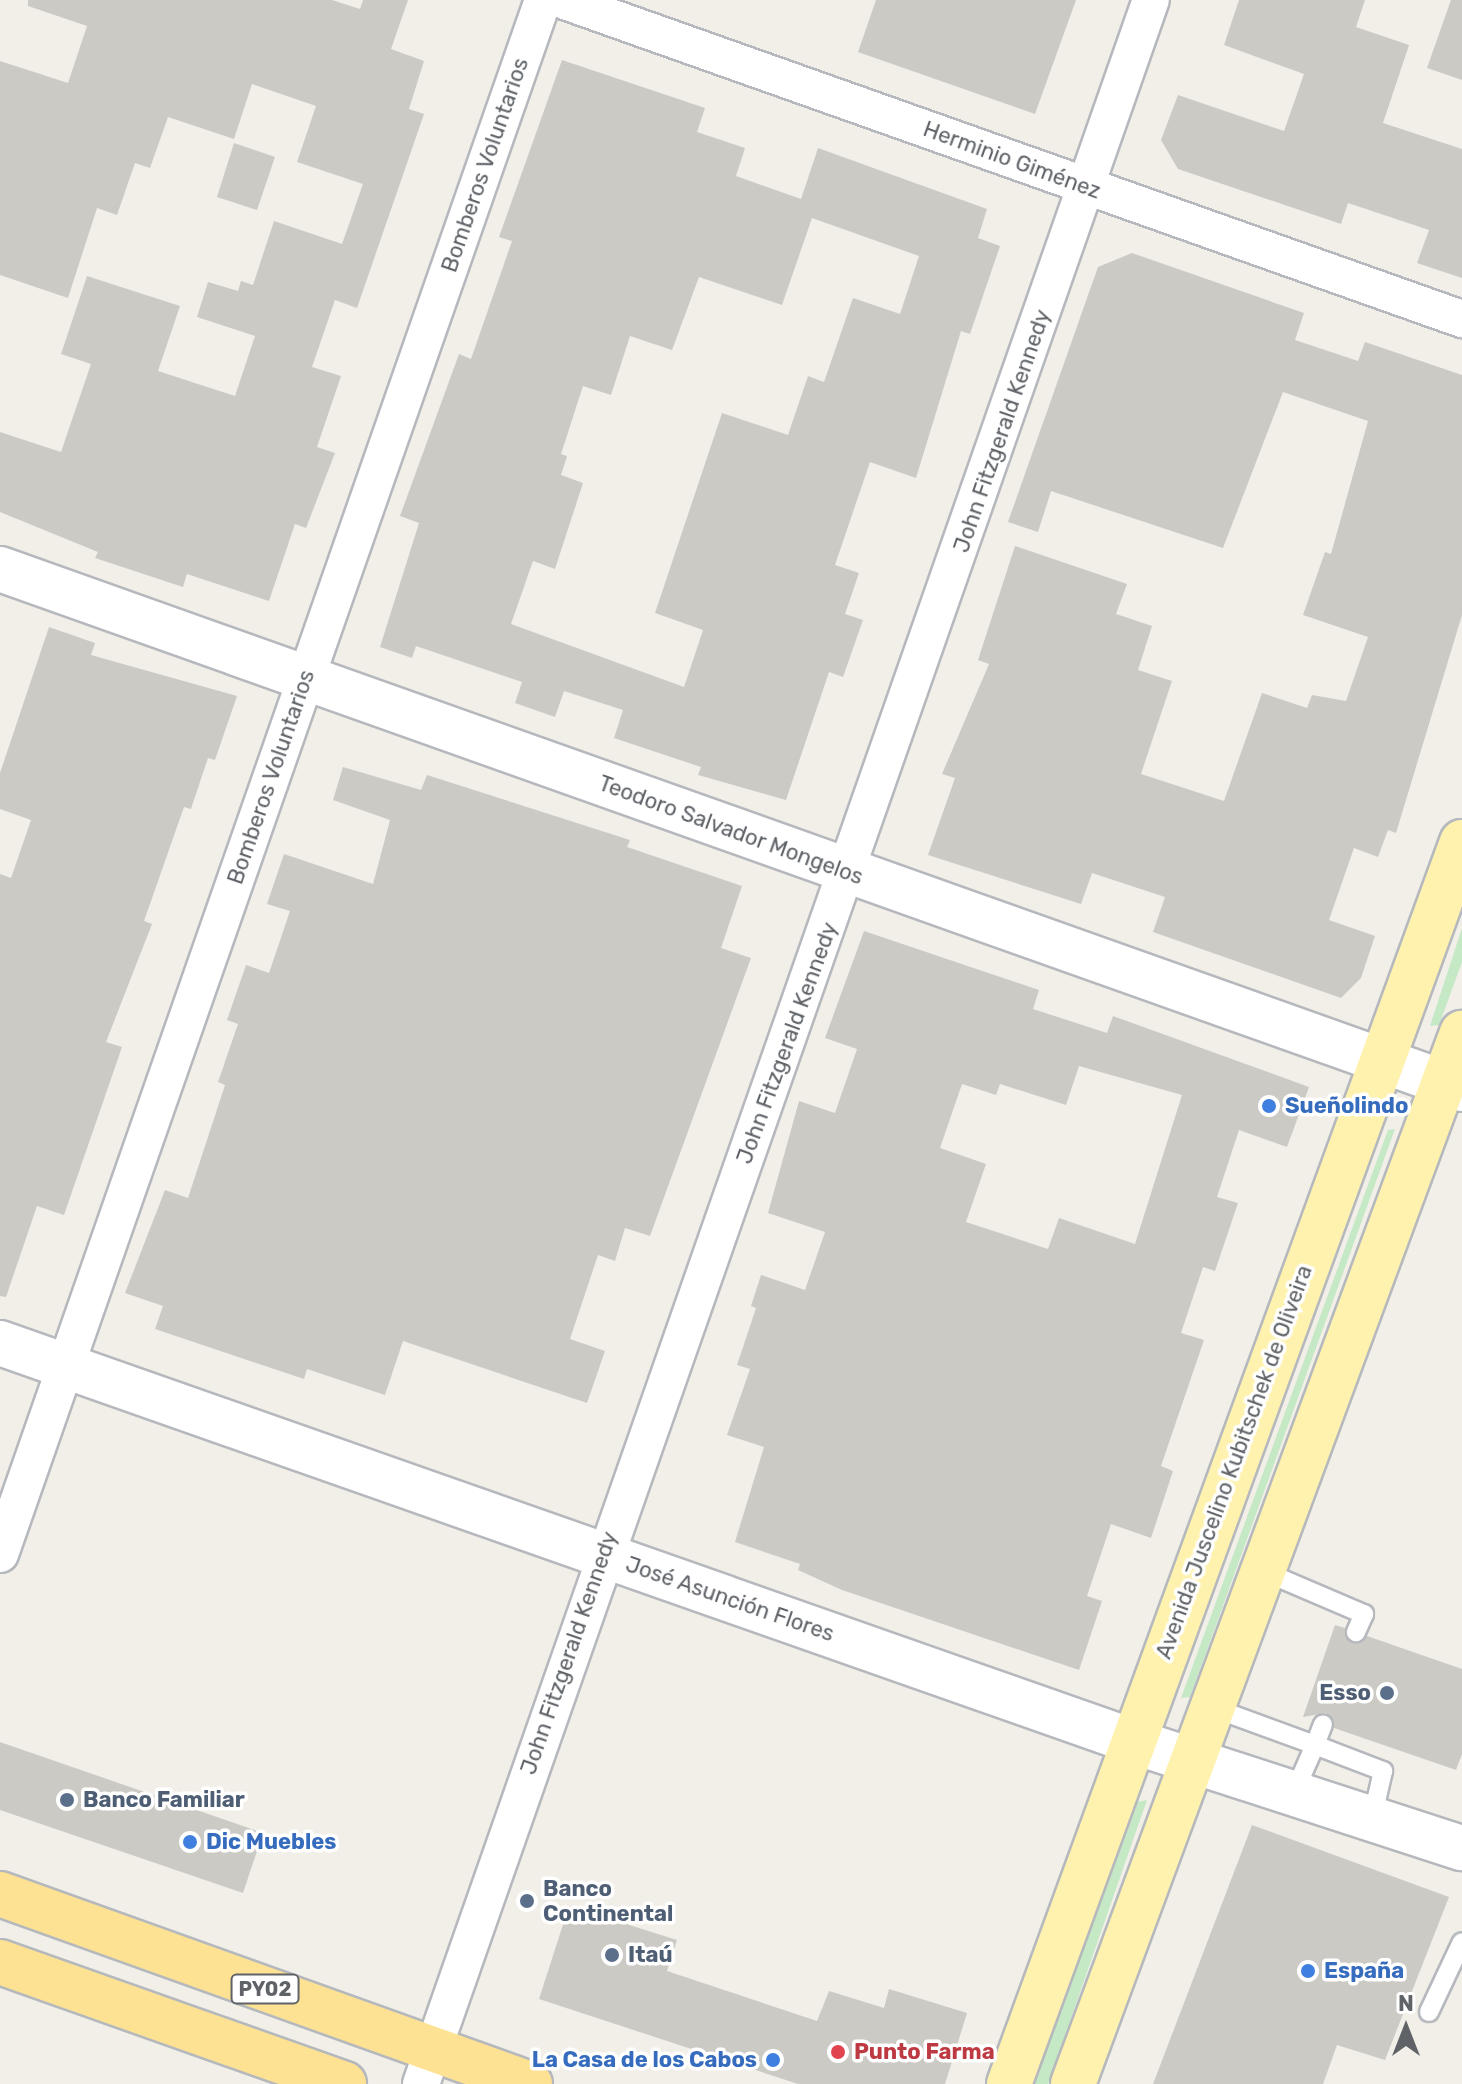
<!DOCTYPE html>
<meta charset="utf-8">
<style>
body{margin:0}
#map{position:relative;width:1462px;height:2084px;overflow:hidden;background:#f1efe8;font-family:Rubik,sans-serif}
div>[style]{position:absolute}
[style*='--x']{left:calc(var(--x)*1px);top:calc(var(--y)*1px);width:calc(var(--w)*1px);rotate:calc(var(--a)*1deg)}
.green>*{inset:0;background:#c5e8c5}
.building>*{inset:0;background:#cccac5}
.roads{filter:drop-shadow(2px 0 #b5b8bc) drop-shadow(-2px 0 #b5b8bc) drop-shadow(0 2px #b5b8bc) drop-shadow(0 -2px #b5b8bc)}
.lane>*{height:18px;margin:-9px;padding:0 9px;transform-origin:9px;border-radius:9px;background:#fff}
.street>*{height:36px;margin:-18px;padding:0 18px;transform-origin:18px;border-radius:18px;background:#fff}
.secondary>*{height:44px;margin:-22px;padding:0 22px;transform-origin:22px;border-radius:22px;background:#fff}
.primary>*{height:44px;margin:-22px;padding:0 22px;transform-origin:22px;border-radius:22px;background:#fff2af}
.highway>*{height:44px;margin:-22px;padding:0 22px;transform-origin:22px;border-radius:22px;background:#fde293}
.dots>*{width:22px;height:22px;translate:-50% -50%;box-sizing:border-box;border:4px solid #fff;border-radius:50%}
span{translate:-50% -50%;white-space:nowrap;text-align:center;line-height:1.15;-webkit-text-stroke:7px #fff;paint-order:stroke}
.shield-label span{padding:2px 6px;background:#fff;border:2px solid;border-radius:6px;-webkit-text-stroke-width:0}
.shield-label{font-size:20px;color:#5f6368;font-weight:700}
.street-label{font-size:22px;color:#5f6368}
.shop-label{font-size:22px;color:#366cbe;font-weight:700}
.left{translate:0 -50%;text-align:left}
.right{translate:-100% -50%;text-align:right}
.service-label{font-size:22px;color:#4e5e75;font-weight:700}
.health-label{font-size:22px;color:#be3a42;font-weight:700}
.north{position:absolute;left:1366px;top:1988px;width:80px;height:80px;-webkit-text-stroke:6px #fff;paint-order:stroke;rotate:0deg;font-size:22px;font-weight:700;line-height:32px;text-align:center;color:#5f6368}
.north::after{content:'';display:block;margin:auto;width:28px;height:36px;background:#5f6368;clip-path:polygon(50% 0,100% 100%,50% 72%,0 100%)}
</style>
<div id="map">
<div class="green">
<i style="clip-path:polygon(1462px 928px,1462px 962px,1439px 1025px,1430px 1026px)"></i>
<i style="clip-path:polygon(1395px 1129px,1190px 1697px,1181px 1698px,1388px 1130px)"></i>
<i style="clip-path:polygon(1147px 1800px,1048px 2084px,1034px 2084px,1138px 1802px)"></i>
</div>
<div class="building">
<i style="clip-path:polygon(28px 0,332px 0,360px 9px,363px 0,408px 0,391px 49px,424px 61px,409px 109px,424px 114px,357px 308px,335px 300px,312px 367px,341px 376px,317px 447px,335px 453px,306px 528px,295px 524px,269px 601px,187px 574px,183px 587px,95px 558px,98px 552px,0 512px,0 432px,61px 452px,91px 364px,61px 354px,87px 276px,180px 306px,158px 371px,235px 396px,255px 336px,197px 317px,208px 282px,238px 291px,241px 281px,253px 285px,274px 221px,342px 244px,363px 184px,297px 162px,316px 106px,252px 84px,234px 139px,168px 117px,150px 168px,135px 163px,117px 215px,97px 208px,68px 298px,0 275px,0 61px,68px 83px,87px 26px,28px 6px)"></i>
<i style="clip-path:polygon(876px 0,1076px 0,1035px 114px,858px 52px)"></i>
<i style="clip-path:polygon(1239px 0,1365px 0,1356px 27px,1409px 45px,1383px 123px,1462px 149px,1462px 278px,1417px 263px,1429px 230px,1348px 203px,1341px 224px,1178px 169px,1161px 140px,1178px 95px,1284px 131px,1304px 74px,1224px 45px)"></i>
<i style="clip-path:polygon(1451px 0,1462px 0,1462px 80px,1427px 68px)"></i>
<i style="clip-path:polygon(evenodd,562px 60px,705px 108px,697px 132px,745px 148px,736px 176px,801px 199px,818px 148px,987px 209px,978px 238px,1000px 246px,970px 334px,961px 331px,916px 478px,870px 462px,835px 565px,859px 573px,845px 614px,863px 620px,843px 677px,829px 672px,786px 800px,698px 775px,701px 767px,614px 738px,623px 710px,564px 691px,555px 717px,515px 703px,522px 682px,416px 646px,412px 658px,380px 647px,419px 523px,400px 516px,459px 354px,471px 359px,512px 241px,499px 237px,562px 60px,812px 218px,919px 256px,900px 314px,853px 298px,824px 382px,808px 376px,788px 435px,722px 413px,655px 613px,703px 630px,684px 687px,511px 624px,533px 561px,555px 569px,583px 483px,561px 475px,567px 456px,561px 454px,583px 386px,611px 395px,630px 336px,672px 350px,699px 277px,782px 305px,812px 218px)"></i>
<i style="clip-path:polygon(234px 143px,275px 157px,257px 210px,217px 197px)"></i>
<i style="clip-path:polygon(1132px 253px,1304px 313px,1295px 340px,1358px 361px,1365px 342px,1462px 375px,1462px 615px,1396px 833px,1388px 830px,1378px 857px,1354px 848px,1329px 920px,1375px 936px,1361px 978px,1341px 998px,1153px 932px,1165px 897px,1092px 873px,1081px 904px,928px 855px,955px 778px,942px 774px,989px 664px,978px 660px,1015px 546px,1127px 584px,1116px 614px,1152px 626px,1138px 670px,1172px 681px,1141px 774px,1224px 801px,1262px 693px,1307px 708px,1312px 695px,1346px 701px,1368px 637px,1303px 615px,1325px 552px,1331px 554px,1368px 421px,1283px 392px,1223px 548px,1051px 491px,1038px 532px,1008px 522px,1098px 267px)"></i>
<i style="clip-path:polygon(49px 627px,95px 643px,91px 655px,237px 696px,215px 760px,208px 758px,191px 809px,184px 807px,144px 921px,152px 924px,106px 1042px,122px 1047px,64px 1215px,37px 1206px,6px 1297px,0 1296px,0 874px,11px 878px,31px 820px,0 809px,0 773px)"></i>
<i style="clip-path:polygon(343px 767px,421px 790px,427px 775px,630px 840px,627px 847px,742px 886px,721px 948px,751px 958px,650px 1236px,625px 1228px,615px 1261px,598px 1255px,570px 1339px,605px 1351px,587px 1403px,403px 1341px,385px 1395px,307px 1369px,304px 1379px,155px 1329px,163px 1306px,125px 1293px,165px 1190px,188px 1198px,225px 1085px,218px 1082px,238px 1024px,227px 1020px,246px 965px,269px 973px,290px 911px,267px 904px,284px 854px,373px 884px,390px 820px,333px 800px)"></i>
<i style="clip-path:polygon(evenodd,864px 931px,1039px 990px,1033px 1009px,1107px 1033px,1113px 1016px,1309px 1087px,1287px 1147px,1239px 1130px,1217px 1197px,1238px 1203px,1215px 1271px,1203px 1267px,1181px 1333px,1204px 1340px,1161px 1466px,1173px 1471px,1151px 1538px,1111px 1524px,1087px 1596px,1102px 1601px,1079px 1670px,842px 1590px,798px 1570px,800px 1564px,735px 1542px,764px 1447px,727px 1435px,750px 1369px,737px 1365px,756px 1308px,751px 1306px,761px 1275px,805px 1290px,825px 1232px,768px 1213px,799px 1101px,835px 1113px,857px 1049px,825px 1038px,864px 931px,1079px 1066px,1182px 1095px,1135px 1244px,1059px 1218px,1048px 1249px,966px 1222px,986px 1164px,940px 1148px,962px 1084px,996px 1095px,1000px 1084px,1066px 1105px,1079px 1066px)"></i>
<i style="clip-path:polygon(1335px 1625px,1345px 1628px,1352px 1643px,1367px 1636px,1462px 1669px,1462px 1754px,1456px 1770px,1334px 1728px,1326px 1713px,1303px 1717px)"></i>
<i style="clip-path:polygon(0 1742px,263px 1833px,243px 1893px,0 1810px)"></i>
<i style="clip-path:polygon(1252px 1825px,1449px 1897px,1385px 2060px,1337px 2045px,1323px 2084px,1153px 2084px)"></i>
<i style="clip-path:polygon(569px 1906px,677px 1940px,667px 1971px,817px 2021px,829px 1991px,884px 2008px,889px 1989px,967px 2013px,945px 2084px,798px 2084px,539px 1999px)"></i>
</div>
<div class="roads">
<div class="lane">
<i style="--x:1263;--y:1571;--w:110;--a:23.1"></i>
<i style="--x:1364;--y:1614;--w:20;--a:114"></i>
<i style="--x:1211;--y:1707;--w:111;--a:20.1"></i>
<i style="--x:1315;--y:1745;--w:22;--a:-69"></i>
<i style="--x:1294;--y:1793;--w:52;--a:-66.4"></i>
<i style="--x:1315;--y:1745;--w:73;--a:20.9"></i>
<i style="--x:1383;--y:1771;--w:49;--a:102.9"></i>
<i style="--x:1429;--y:2012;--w:77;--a:-64.8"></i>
</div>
<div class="street">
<i style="--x:562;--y:0;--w:955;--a:19.52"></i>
<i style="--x:0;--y:1554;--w:1646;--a:-70.74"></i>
<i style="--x:421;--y:2084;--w:2208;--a:-70.7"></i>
</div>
<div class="secondary">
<i style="--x:0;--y:569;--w:1552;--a:19.58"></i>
<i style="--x:0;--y:1343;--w:1200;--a:19.37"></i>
<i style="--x:1132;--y:1741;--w:347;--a:18"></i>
</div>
<div class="primary">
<i style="--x:1009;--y:2084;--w:1322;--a:-69.96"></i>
<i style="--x:1073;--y:2084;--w:1121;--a:-69.69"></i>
</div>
<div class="highway">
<i style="--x:0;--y:1894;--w:563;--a:19.72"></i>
<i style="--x:0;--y:1962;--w:365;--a:19.5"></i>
</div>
</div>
<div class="dots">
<i style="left:1269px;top:1106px;background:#3f7fe0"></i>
<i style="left:1387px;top:1693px;background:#5c6f8a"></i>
<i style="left:67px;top:1800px;background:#5c6f8a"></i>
<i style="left:190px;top:1842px;background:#3f7fe0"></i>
<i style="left:527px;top:1901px;background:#5c6f8a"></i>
<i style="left:612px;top:1955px;background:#5c6f8a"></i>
<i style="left:1308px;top:1971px;background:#3f7fe0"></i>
<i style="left:838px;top:2052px;background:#e0444e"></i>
<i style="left:773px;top:2060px;background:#3f7fe0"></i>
</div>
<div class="shield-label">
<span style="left:265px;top:1989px">PY02</span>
</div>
<div class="street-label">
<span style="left:1012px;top:160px;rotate:20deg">Herminio Giménez</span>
<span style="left:485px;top:165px;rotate:-71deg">Bomberos Voluntarios</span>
<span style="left:1002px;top:431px;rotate:-71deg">John Fitzgerald Kennedy</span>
<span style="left:271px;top:777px;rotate:-71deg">Bomberos Voluntarios</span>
<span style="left:731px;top:830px;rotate:20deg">Teodoro Salvador Mongelos</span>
<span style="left:787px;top:1043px;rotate:-70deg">John Fitzgerald Kennedy</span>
<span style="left:1234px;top:1462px;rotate:-70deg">Avenida Juscelino Kubitschek de Oliveira</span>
<span style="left:730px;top:1599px;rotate:19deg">José Asunción Flores</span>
<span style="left:569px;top:1653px;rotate:-71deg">John Fitzgerald Kennedy</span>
</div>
<div class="shop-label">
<span class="left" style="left:1285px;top:1106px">Sueñolindo</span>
<span class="left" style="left:206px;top:1842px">Dic Muebles</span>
<span class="left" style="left:1324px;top:1971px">España</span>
<span class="right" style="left:757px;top:2060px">La Casa de los Cabos</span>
</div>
<div class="service-label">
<span class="right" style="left:1371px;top:1693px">Esso</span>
<span class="left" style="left:83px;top:1800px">Banco Familiar</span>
<span class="left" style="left:543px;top:1901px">Banco<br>Continental</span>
<span class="left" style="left:628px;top:1955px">Itaú</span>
</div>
<div class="health-label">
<span class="left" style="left:854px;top:2052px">Punto Farma</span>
</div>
<div class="north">N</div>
</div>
